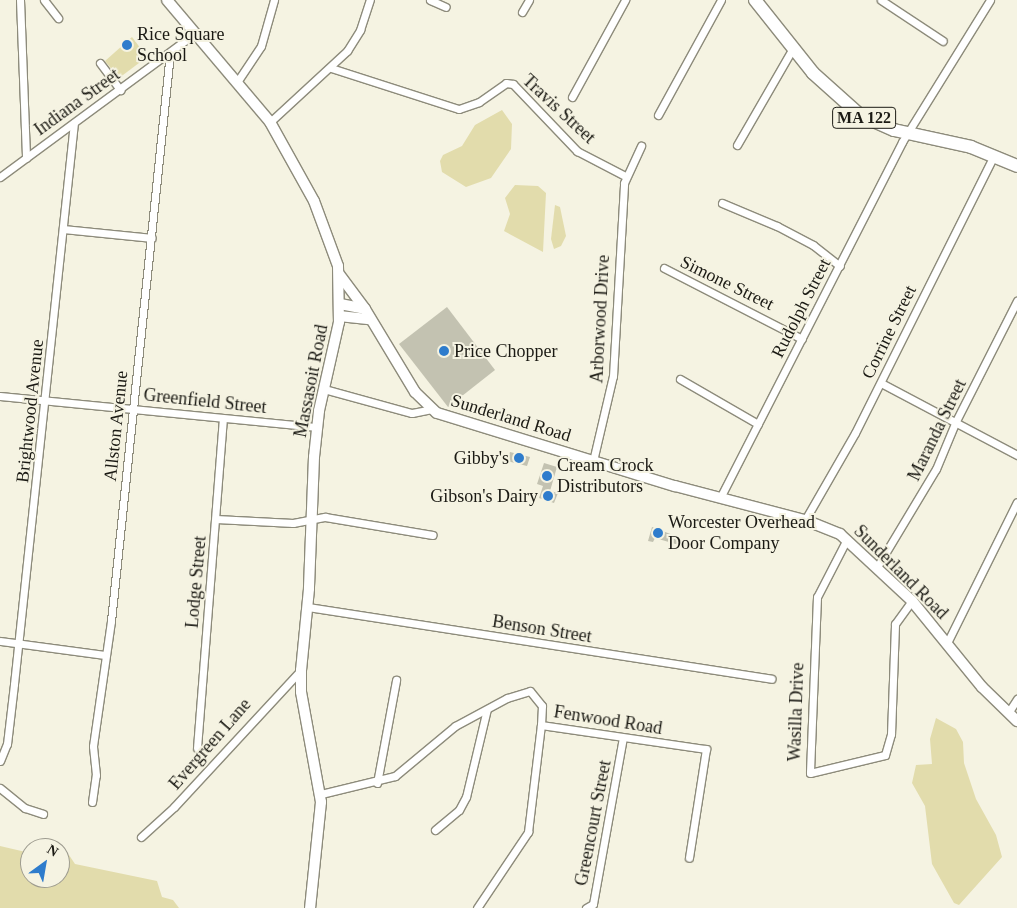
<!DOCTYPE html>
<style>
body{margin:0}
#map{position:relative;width:1017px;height:908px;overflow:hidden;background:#f5f3e2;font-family:Georgia,serif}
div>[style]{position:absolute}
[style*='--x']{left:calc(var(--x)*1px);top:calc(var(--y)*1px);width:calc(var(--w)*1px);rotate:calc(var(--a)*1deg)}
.green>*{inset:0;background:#e2dcac}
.building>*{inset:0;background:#c3c2b1}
.roads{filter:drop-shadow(1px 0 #8d8b7b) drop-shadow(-1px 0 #8d8b7b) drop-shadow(0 1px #8d8b7b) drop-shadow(0 -1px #8d8b7b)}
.street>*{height:7px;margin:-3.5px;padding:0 3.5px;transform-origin:3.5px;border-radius:3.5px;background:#fff}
.secondary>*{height:10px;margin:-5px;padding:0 5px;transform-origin:5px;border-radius:5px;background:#fff}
.highway>*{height:12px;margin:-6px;padding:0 6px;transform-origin:6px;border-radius:6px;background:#fff}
.dots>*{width:14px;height:14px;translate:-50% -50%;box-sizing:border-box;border:2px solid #f5f3e2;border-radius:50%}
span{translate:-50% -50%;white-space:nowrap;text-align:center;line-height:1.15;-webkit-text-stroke:4px #f5f3e2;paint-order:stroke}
.shield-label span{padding:1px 4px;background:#f5f3e2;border:1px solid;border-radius:4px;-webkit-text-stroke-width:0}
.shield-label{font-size:16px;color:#1b1a14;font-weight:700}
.poi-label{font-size:18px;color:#1b1a14}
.left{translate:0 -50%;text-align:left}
.right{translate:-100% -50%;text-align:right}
.street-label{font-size:18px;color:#1b1a14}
.north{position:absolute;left:20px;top:838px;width:50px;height:50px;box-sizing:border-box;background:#f5f3e2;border:1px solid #9e9c90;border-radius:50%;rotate:32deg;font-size:14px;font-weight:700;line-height:20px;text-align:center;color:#1b1a14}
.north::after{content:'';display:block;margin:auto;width:18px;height:22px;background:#2e7ccc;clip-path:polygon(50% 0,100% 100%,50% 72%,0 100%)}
</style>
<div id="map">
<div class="green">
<i style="clip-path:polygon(132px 37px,147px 57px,119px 78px,105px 61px)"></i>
<i style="clip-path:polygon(502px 110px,512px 124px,511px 149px,491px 178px,466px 187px,442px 172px,440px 161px,443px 155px,462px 146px,475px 125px)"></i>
<i style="clip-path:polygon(515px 185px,538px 186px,546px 193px,543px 252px,504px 231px,510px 214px,505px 198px)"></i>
<i style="clip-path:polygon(555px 205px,560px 207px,566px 236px,561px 246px,554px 249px,551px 239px)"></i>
<i style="clip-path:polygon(936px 718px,956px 729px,963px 742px,964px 763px,976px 799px,996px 835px,1002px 857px,959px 905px,954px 903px,932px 864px,925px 806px,912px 783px,916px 765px,932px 764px,930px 739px)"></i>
<i style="clip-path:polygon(0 846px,30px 853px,30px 878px,60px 878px,60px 851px,69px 855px,75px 864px,157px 881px,162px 897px,173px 900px,179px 908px,0 908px)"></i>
</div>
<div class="building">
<i style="clip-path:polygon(447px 307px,495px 370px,448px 407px,399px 344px)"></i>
<i style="clip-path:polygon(510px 452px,530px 457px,527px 466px,507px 461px)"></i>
<i style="clip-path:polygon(544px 463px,557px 467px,550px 491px,558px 493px,554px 503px,539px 498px,543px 486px,537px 484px)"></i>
<i style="clip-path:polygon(652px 527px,681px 538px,679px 545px,655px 538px,653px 542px,648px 541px)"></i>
</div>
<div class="roads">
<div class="street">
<i style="--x:20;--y:0;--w:158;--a:87.8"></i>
<i style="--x:44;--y:0;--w:23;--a:52"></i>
<i style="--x:430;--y:0;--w:17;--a:24"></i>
<i style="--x:881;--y:0;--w:74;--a:33.5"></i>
<i style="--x:522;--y:12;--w:14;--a:-60"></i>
<i style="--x:100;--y:63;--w:34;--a:53"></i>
<i style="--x:331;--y:68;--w:134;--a:17.8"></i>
<i style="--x:459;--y:109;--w:21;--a:-19"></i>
<i style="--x:479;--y:102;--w:33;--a:-35"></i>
<i style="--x:506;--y:83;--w:7;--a:8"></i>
<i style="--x:513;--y:84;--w:93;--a:46.3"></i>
<i style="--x:577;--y:151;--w:54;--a:27.5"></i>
<i style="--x:237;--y:82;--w:43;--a:-56.3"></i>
<i style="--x:261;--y:46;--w:48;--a:-74.2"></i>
<i style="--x:572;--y:97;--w:111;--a:-61.3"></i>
<i style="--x:658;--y:115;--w:131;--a:-61.3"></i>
<i style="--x:270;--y:122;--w:105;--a:-42.7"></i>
<i style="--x:347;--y:51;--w:25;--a:-58"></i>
<i style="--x:360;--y:30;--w:32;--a:-72"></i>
<i style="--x:737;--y:145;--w:112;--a:-60"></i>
<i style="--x:0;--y:177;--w:242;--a:-36.4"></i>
<i style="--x:722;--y:203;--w:60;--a:22.7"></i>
<i style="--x:777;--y:226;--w:41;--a:27.8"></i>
<i style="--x:813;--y:245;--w:34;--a:38"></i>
<i style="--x:64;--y:229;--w:88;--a:5.8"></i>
<i style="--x:664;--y:268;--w:155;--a:27.2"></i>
<i style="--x:680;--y:379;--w:90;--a:30"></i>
<i style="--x:881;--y:383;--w:154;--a:27.9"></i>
<i style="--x:324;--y:389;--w:91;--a:15.3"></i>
<i style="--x:412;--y:413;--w:20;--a:-11"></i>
<i style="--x:0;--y:396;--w:319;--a:5.6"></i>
<i style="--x:593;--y:461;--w:87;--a:-76.8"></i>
<i style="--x:613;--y:376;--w:193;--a:-86.7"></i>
<i style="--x:624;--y:183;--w:41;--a:-65.3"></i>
<i style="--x:721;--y:496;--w:398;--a:-62.9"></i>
<i style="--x:902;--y:142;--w:167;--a:-58.2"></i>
<i style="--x:216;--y:519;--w:77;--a:3"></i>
<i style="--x:293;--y:523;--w:33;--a:-11"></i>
<i style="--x:325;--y:517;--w:109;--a:9.5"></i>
<i style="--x:805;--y:520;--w:100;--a:-60.1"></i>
<i style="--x:855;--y:433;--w:311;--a:-63.4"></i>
<i style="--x:847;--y:539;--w:65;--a:117.3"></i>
<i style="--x:817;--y:597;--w:176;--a:92.3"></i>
<i style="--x:810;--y:773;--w:77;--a:-13.5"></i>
<i style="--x:885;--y:755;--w:22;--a:-74"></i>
<i style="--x:891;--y:734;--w:110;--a:-87.9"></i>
<i style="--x:895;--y:624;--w:29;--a:-54"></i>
<i style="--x:877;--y:567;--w:114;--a:-59"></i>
<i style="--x:936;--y:469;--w:52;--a:-67.4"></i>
<i style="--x:956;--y:421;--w:135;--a:-63.1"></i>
<i style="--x:308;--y:607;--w:469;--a:8.8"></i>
<i style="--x:0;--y:641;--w:106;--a:7.6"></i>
<i style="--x:947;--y:643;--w:157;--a:-63.6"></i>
<i style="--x:1008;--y:713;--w:17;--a:-57"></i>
<i style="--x:197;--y:748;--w:330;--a:-85.5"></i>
<i style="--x:0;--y:761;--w:18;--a:-68"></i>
<i style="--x:7;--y:744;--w:60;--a:-83.3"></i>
<i style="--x:14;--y:684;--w:564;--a:-83.9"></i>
<i style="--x:377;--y:783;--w:105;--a:-79.5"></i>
<i style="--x:0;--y:788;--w:32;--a:39"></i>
<i style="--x:25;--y:808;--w:19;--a:18"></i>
<i style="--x:321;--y:794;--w:76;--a:-13.7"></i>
<i style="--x:395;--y:776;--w:78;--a:-39.8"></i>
<i style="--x:455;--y:726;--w:59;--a:-28.3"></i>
<i style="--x:507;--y:698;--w:24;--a:-17"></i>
<i style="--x:530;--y:691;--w:19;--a:51"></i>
<i style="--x:542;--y:706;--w:19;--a:93"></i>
<i style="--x:541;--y:725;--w:167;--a:8.3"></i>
<i style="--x:706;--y:749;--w:110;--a:98.9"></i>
<i style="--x:92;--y:802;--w:27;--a:-82"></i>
<i style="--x:96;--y:775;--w:29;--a:-96"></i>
<i style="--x:93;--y:746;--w:126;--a:-81.8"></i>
<i style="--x:111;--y:621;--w:571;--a:-84.07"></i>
<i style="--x:435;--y:830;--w:31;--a:-40"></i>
<i style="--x:459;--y:810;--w:15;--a:-62"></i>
<i style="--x:466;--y:797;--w:90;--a:-76.6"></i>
<i style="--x:141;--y:837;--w:45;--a:-42.3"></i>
<i style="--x:174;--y:807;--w:187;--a:-47.2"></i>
<i style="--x:477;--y:908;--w:92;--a:-56.1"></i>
<i style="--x:528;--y:832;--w:108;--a:-83.1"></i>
<i style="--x:586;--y:908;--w:8;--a:-30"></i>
<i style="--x:593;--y:904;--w:169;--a:-79.8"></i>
</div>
<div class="secondary">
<i style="--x:167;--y:0;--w:160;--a:49.8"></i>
<i style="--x:270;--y:122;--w:90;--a:60.9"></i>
<i style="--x:314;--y:201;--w:69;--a:69.7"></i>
<i style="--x:338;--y:266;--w:56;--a:89"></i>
<i style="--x:339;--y:322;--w:91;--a:102.7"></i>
<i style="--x:319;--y:411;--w:46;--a:96.2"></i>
<i style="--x:314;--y:457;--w:132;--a:92.2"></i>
<i style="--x:309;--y:589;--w:81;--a:95.6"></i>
<i style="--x:301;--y:670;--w:22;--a:90"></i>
<i style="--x:301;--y:692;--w:112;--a:79.7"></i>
<i style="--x:321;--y:802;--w:107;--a:95.9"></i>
<i style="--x:339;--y:274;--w:44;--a:53.4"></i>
<i style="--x:365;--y:309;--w:97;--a:58.9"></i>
<i style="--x:415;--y:392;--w:30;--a:44"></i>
<i style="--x:437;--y:413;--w:249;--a:17.1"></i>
<i style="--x:675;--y:486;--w:134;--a:14.7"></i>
<i style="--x:805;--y:520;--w:38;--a:22"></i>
<i style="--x:840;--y:534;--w:98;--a:42.9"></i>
<i style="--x:912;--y:601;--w:111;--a:50.9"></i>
<i style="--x:982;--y:687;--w:49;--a:44.2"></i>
<i style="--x:340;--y:304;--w:25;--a:11"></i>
<i style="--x:339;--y:316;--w:31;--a:6"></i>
</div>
<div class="highway">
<i style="--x:755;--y:0;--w:93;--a:51.5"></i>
<i style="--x:813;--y:73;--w:63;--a:41.8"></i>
<i style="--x:860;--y:115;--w:37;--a:24"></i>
<i style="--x:894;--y:130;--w:79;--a:12.4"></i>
<i style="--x:971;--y:147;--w:50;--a:22.4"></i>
</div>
</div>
<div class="dots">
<i style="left:127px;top:45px;background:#2e7ccc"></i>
<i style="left:444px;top:351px;background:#2e7ccc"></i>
<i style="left:519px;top:458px;background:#2e7ccc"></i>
<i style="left:547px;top:476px;background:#2e7ccc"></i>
<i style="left:548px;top:496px;background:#2e7ccc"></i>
<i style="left:658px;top:533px;background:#2e7ccc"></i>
</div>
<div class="shield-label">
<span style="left:864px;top:118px">MA 122</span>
</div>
<div class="poi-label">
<span class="left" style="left:137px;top:45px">Rice Square<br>School</span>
<span class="left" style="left:454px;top:351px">Price Chopper</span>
<span class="right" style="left:509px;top:458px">Gibby's</span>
<span class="left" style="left:557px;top:476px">Cream Crock<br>Distributors</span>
<span class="right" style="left:538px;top:496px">Gibson's Dairy</span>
<span class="left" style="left:668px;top:533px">Worcester Overhead<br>Door Company</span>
</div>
<div class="street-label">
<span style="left:77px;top:102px;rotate:-36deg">Indiana Street</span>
<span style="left:559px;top:109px;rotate:43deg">Travis Street</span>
<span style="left:727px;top:283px;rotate:26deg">Simone Street</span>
<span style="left:801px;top:308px;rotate:-63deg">Rudolph Street</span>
<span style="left:600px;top:319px;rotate:-87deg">Arborwood Drive</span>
<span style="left:889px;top:332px;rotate:-64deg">Corrine Street</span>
<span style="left:311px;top:381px;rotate:-79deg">Massasoit Road</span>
<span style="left:205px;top:401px;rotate:6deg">Greenfield Street</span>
<span style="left:30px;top:411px;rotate:-84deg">Brightwood Avenue</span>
<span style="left:511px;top:418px;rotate:17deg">Sunderland Road</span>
<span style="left:116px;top:426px;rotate:-84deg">Allston Avenue</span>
<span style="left:937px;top:430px;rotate:-64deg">Maranda Street</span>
<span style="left:901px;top:572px;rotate:45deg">Sunderland Road</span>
<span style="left:196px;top:582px;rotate:-85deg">Lodge Street</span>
<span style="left:542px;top:629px;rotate:9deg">Benson Street</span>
<span style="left:796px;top:712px;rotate:-88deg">Wasilla Drive</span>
<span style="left:608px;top:720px;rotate:9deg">Fenwood Road</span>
<span style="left:210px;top:744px;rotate:-49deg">Evergreen Lane</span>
<span style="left:593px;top:823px;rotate:-79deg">Greencourt Street</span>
</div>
<div class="north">N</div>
</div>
